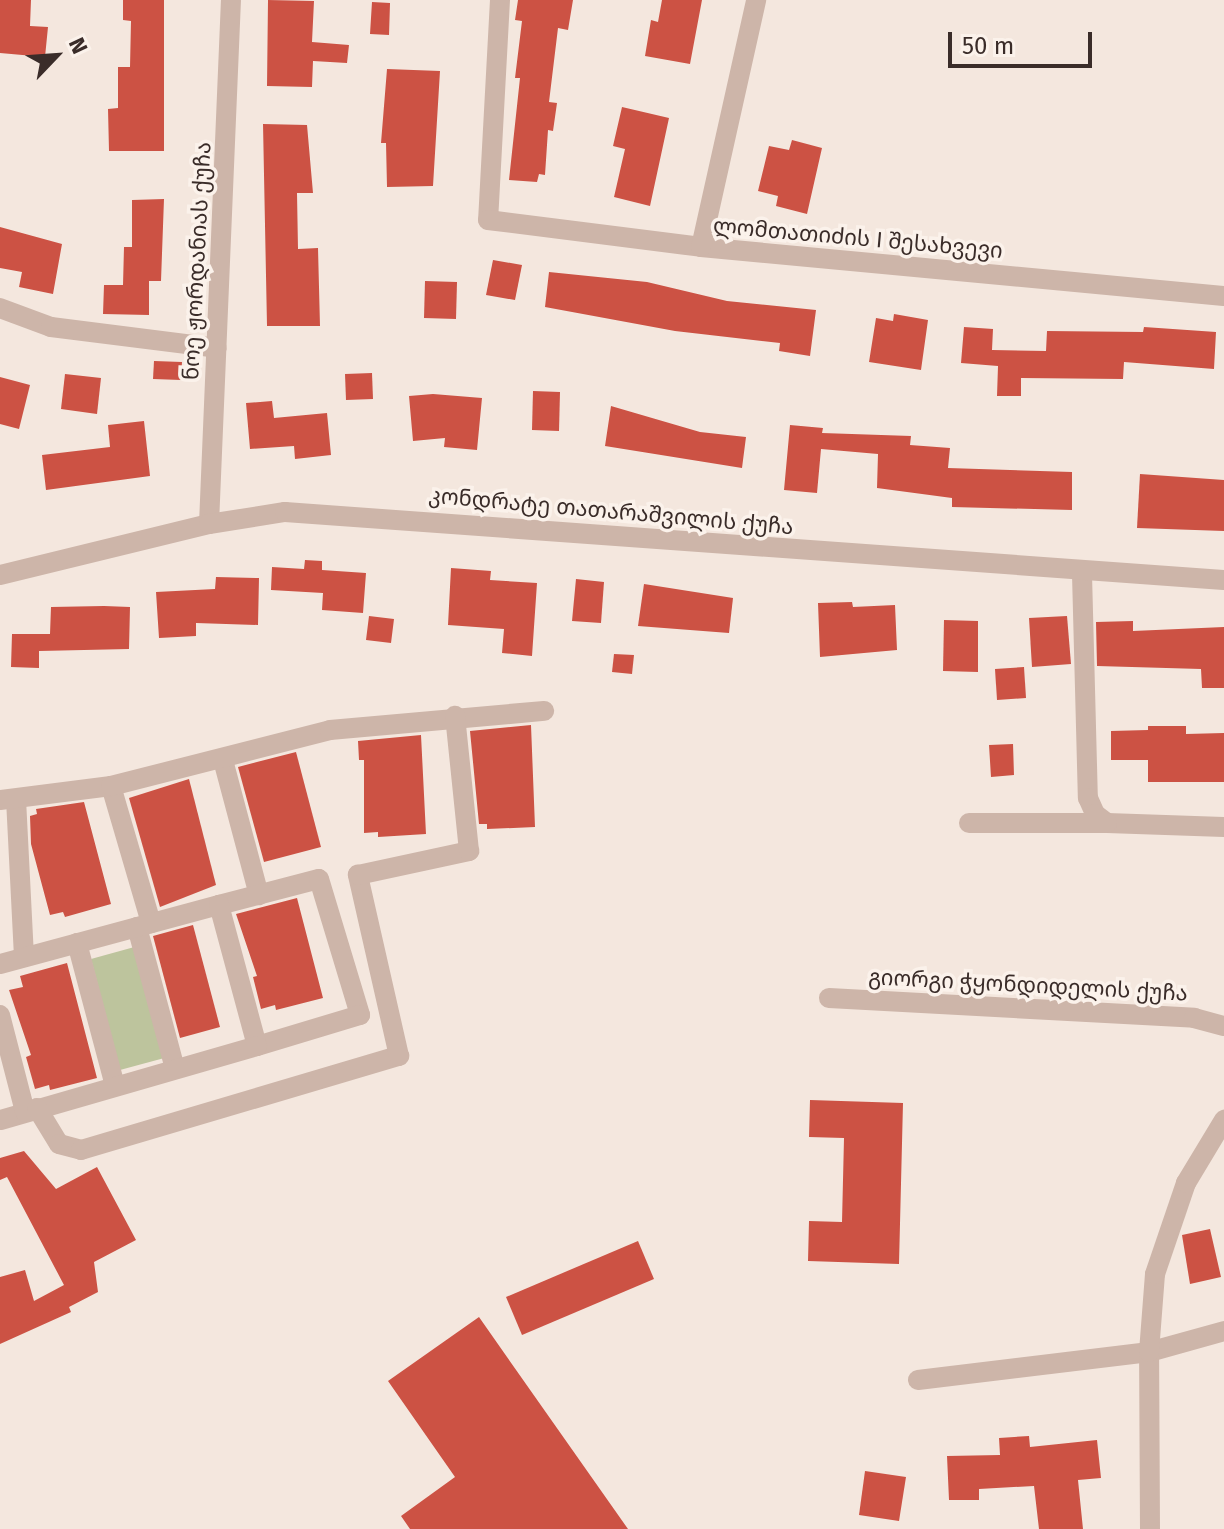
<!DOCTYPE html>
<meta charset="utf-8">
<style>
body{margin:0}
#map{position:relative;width:1224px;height:1529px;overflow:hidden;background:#f4e7de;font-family:"Fira Sans","Noto Sans Georgian",sans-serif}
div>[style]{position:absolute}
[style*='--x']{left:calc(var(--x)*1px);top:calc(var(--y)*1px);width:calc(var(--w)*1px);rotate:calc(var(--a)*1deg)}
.green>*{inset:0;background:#bdc49d}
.building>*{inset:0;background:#cc5244}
.minor>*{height:20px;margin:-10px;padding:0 10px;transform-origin:10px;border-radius:10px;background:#cdb5a9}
span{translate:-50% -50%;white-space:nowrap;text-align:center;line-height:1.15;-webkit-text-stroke:7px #fbf2eb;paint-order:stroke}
.street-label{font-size:22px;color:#3a2c29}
.north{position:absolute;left:16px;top:16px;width:80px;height:80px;-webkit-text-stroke:6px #fbf2eb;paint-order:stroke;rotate:65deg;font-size:22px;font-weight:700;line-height:32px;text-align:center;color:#3a2c29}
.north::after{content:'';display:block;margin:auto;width:28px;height:36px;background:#3a2c29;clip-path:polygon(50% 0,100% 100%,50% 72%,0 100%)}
.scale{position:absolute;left:948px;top:32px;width:144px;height:36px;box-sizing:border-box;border:4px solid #3a2c29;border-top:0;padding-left:10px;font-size:24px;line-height:28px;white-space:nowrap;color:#3a2c29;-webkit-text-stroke:6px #fbf2eb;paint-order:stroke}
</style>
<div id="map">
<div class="green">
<i style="clip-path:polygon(138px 946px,168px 1057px,120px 1070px,91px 959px)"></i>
</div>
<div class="building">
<i style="clip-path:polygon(0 0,31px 0,30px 26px,48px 27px,45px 57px,0 53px)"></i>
<i style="clip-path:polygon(123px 0,164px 0,164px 151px,109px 151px,108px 109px,118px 108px,118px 67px,130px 67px,131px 21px,123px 20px)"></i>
<i style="clip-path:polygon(268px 0,314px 1px,312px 42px,349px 45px,347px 63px,313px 61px,312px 87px,267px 86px)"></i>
<i style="clip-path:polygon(518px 0,573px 0,568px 30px,558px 28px,549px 102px,557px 103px,553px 131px,548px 130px,545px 175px,539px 174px,537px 182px,509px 180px,520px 78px,515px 78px,522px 21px,515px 20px)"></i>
<i style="clip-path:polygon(662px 0,702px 0,690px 64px,645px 56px,651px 20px,658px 22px)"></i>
<i style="clip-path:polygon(372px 2px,390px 3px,389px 35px,370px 34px)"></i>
<i style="clip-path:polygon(387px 69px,440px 71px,433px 186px,387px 187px,386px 143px,381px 143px)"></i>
<i style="clip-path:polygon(622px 107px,669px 118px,650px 206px,614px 197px,625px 149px,613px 146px)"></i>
<i style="clip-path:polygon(263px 124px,307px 125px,313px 193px,297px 193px,298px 249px,318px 248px,320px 326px,267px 326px)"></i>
<i style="clip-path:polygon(792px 140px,822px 148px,807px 214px,776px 206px,778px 196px,758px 191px,769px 146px,789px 150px)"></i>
<i style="clip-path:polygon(164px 199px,161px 281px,149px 281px,149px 315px,103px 314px,104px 285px,123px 285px,124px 247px,132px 247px,132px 200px)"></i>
<i style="clip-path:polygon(0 227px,62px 244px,53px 294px,19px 287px,22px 272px,0 268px)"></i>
<i style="clip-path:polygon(493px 260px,522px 265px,515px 300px,486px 295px)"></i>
<i style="clip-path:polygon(549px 272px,647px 282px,727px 301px,816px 310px,810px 356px,779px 351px,780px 343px,675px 331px,545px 307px)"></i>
<i style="clip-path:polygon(425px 281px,457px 282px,456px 319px,424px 318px)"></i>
<i style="clip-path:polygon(894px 314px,928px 320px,921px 370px,869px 362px,876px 318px,893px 321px)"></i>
<i style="clip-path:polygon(964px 327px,993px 329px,992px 350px,1046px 351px,1047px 331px,1143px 332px,1144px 327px,1216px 332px,1214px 369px,1124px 362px,1123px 379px,1021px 378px,1021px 396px,997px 396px,998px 366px,961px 363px)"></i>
<i style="clip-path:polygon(154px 361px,182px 362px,181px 380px,153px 379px)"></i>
<i style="clip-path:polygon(372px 373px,373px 399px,346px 400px,345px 374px)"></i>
<i style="clip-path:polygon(65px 374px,101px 378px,97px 414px,61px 409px)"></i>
<i style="clip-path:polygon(0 377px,30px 385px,19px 429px,0 424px)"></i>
<i style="clip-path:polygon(533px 391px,560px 392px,559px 431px,532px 430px)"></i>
<i style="clip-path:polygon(433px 394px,482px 398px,477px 450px,444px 447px,445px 438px,413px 441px,409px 396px)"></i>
<i style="clip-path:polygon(272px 401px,274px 418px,327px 413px,331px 455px,295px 459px,294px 446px,250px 449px,246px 403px)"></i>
<i style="clip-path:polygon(611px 406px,700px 432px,746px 437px,742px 468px,605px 446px)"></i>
<i style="clip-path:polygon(144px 421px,150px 476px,46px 490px,42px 455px,110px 447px,108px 425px)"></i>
<i style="clip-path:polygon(790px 425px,823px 428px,822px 433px,911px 436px,910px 445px,950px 448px,948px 468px,1072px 472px,1072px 510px,952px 507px,952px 498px,877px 488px,878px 454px,821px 449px,817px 493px,784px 490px)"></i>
<i style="clip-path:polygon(1140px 474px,1224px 480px,1224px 531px,1137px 528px)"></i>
<i style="clip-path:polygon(305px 560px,322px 561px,322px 570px,366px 573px,363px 613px,322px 610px,323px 593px,271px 590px,272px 567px,304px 569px)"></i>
<i style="clip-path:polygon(451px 568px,491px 571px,490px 580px,537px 583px,532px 656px,502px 653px,504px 629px,448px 625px)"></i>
<i style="clip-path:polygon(216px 577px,259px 578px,258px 625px,196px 623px,196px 636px,159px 638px,156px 592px,215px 589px)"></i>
<i style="clip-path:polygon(576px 579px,604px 582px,601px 623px,572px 621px)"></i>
<i style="clip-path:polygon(644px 584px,733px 598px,729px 633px,638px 626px)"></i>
<i style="clip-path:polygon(852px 602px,853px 607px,895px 605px,897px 650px,820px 657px,818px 603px)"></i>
<i style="clip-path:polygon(104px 606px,130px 607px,129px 649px,39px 651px,39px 668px,11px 667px,12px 634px,50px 634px,51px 607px)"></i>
<i style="clip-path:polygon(369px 616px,394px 619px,391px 643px,366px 640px)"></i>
<i style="clip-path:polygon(1067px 616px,1071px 664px,1032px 667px,1029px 618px)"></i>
<i style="clip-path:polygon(944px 620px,978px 621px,978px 672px,943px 671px)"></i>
<i style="clip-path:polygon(1133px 621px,1133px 631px,1224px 627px,1224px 688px,1202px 688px,1201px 669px,1097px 666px,1096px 622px)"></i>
<i style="clip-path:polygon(614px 654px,634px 655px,632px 674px,612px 672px)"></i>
<i style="clip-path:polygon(1024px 667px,1026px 698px,997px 700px,995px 669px)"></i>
<i style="clip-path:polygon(531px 725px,535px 827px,487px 829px,487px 824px,479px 824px,470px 731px)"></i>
<i style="clip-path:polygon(1148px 726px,1186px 726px,1186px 734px,1224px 733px,1224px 782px,1148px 782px,1148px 760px,1111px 760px,1111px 731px,1148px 730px)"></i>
<i style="clip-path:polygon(421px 735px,426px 834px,378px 837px,378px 832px,364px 833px,364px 760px,359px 760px,358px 741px)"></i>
<i style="clip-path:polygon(1013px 744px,1014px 775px,991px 777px,989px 745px)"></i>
<i style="clip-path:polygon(296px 752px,321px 847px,264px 862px,238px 767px)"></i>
<i style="clip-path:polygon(189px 779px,216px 885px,160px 907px,129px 798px)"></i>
<i style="clip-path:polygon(84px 802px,111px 904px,65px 917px,63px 912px,50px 915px,31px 844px,30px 816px,37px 814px,36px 809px)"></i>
<i style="clip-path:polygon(297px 898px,323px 998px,276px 1010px,275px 1005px,261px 1009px,253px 977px,257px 976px,236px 914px)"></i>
<i style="clip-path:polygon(193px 925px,220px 1027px,180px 1038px,153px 936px)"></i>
<i style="clip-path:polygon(67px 963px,97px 1078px,50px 1090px,49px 1085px,35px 1089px,26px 1057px,31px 1055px,9px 990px,23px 987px,20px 976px)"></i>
<i style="clip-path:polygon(810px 1100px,903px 1103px,899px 1264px,808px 1261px,809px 1221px,842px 1222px,844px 1138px,809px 1137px)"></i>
<i style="clip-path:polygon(24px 1151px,56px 1189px,97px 1167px,136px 1240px,94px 1262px,98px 1292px,69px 1307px,71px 1312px,0 1344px,0 1277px,25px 1270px,34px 1301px,64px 1285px,7px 1177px,0 1180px,0 1158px)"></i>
<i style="clip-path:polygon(1210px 1229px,1221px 1277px,1190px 1284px,1182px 1235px)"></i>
<i style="clip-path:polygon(638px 1241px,654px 1279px,522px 1335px,506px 1297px)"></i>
<i style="clip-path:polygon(479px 1317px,507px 1357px,628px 1529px,410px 1529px,401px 1516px,455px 1477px,388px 1381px)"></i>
<i style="clip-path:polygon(1029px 1436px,1030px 1447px,1097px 1440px,1101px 1478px,1078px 1480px,1083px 1529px,1039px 1529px,1034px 1486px,979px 1489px,979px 1500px,949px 1500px,947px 1456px,1000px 1455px,999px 1438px)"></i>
<i style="clip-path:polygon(865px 1471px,906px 1477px,899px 1521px,859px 1515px)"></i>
</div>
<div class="minor">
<i style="--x:500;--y:0;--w:220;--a:93.1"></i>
<i style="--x:488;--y:220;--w:215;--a:7.2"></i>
<i style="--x:701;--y:247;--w:525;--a:5.35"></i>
<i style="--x:701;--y:247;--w:253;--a:-77.4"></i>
<i style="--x:0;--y:308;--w:54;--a:20.4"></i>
<i style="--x:51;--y:327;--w:167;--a:7.2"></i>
<i style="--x:209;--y:524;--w:524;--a:-87.6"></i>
<i style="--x:1082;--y:574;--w:224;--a:88.5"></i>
<i style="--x:1088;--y:798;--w:17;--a:66"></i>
<i style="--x:1095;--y:814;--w:15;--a:37"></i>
<i style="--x:1107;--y:823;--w:117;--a:2"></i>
<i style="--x:0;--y:575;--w:215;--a:-13.7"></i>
<i style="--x:209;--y:524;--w:77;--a:-9"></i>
<i style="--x:285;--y:512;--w:941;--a:4.14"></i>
<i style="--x:223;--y:760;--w:140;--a:75.1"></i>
<i style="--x:111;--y:786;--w:143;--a:73.7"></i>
<i style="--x:16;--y:799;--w:158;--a:87.1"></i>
<i style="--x:0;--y:800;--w:112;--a:-7.2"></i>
<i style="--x:111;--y:786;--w:226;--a:-14.3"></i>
<i style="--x:330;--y:730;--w:215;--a:-5.1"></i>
<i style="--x:969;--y:823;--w:138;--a:0"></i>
<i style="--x:219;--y:905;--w:103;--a:-14.6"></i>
<i style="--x:319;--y:879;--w:142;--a:73.2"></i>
<i style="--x:360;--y:1015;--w:108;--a:163.2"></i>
<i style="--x:137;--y:927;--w:147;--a:75"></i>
<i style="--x:77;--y:943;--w:148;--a:75.1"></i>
<i style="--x:0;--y:964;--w:227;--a:-15.1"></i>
<i style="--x:219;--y:905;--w:146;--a:74.9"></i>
<i style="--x:257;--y:1046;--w:267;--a:163.9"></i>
<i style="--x:829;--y:998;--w:366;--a:3.1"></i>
<i style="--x:1194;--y:1018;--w:31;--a:15"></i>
<i style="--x:0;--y:1015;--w:100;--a:75.5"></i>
<i style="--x:37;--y:1108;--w:42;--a:58.6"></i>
<i style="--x:59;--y:1144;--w:23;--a:15"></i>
<i style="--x:81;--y:1150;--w:332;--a:-16.5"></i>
<i style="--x:399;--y:1056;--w:186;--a:-102.8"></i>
<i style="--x:358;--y:875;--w:114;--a:-12.2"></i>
<i style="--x:469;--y:851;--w:136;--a:-95.9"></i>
<i style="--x:918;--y:1380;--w:233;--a:-6.9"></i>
<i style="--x:1149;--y:1352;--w:78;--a:-15.6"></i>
<i style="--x:1150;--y:1529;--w:177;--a:-90.3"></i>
<i style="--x:1149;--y:1352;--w:78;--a:-85.6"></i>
<i style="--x:1155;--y:1274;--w:96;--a:-71.2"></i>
<i style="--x:1186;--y:1183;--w:74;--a:-58.9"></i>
</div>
<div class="street-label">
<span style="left:858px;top:238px;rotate:5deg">ლომთათიძის I შესახვევი</span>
<span style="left:197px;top:261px;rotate:-87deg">ნოე ჟორდანიას ქუჩა</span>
<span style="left:611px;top:511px;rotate:5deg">კონდრატე თათარაშვილის ქუჩა</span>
<span style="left:1028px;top:985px;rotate:3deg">გიორგი ჭყონდიდელის ქუჩა</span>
</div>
<div class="north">N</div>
<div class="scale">50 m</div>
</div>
